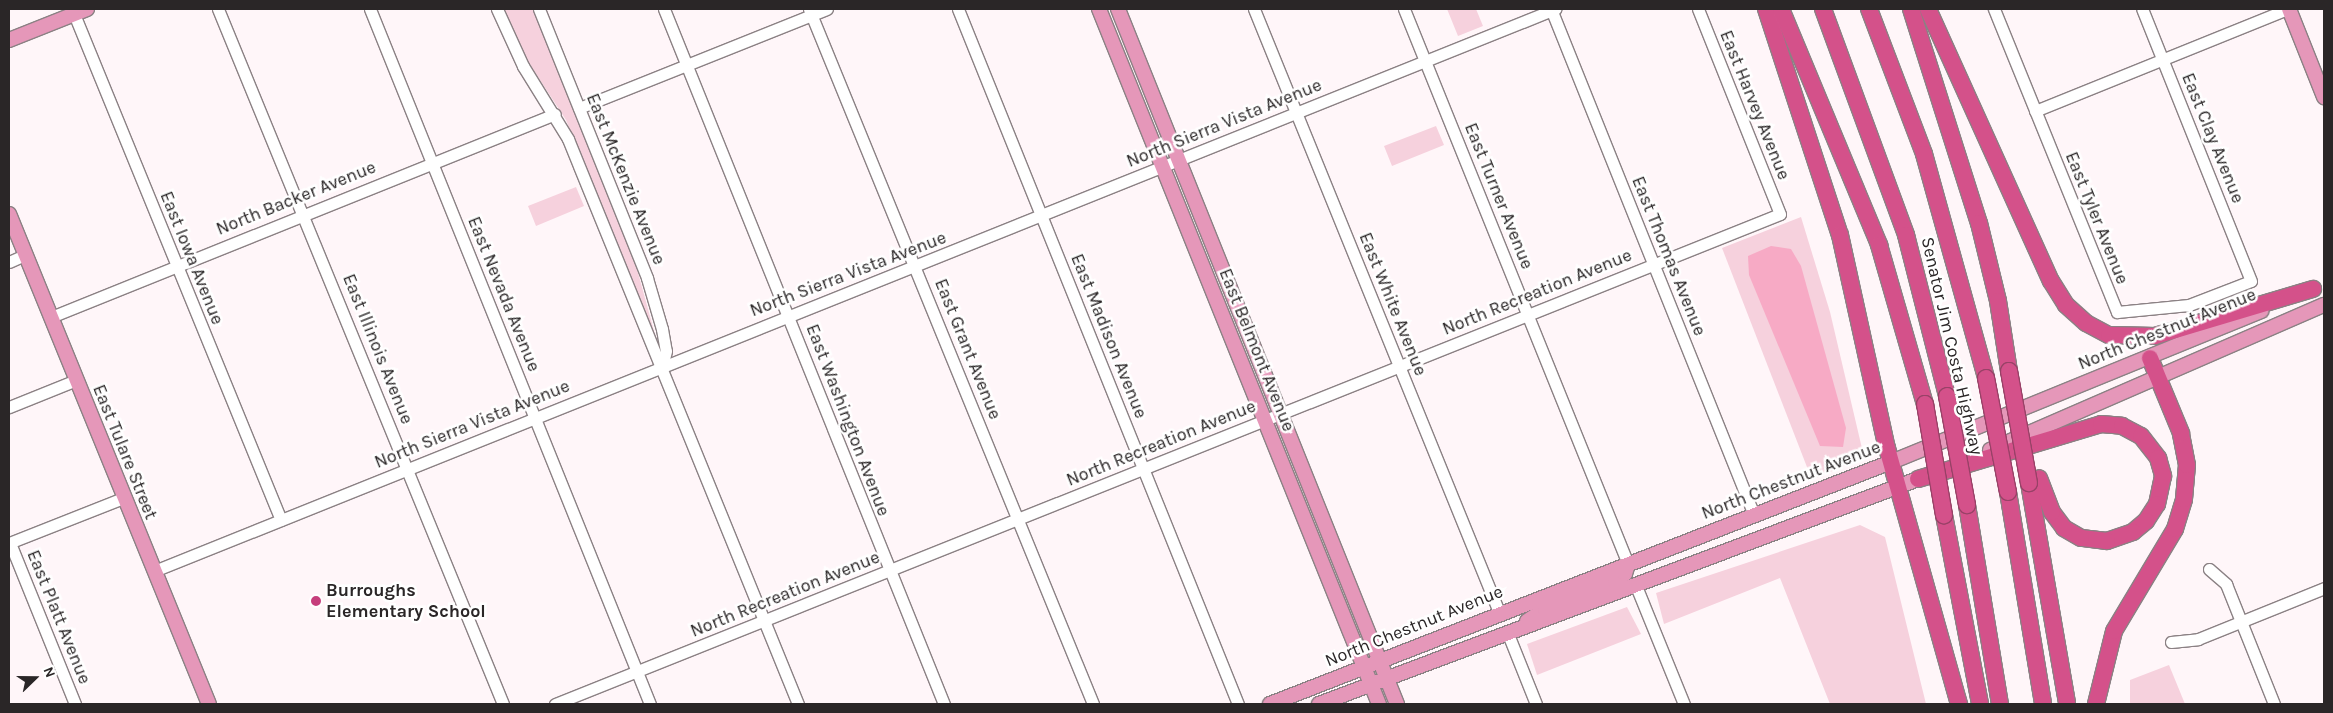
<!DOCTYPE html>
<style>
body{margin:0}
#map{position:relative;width:2333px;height:713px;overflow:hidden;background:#fff6f9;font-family:Karla,sans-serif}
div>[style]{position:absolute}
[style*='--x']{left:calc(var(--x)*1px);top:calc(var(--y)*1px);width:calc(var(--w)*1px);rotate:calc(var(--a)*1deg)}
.green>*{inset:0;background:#f6d1dd}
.water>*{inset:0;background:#f7aac5}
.roads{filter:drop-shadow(1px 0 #8b8184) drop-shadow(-1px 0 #8b8184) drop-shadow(0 1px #8b8184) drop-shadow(0 -1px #8b8184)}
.minor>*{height:11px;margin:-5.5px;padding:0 5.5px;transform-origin:5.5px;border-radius:5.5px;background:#fff}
.major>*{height:14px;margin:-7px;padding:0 7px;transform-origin:7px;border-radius:7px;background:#e597b9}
.highway>*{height:16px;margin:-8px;padding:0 8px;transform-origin:8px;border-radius:8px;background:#d4518a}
.bridges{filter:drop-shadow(1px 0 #984267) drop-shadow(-1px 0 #984267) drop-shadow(0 1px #984267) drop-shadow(0 -1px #984267)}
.highway-bridge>*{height:16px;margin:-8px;padding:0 8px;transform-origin:8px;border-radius:8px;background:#d4518a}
.dots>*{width:14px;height:14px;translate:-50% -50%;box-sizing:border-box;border:2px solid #fff;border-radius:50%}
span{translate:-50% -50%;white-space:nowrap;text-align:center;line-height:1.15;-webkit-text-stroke:5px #fff;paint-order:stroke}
.street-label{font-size:18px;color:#2a2627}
.poi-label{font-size:18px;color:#2a2627;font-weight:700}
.left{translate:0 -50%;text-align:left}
.frame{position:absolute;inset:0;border:10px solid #2a2627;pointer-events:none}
.north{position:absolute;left:10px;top:653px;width:50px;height:50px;-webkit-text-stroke:4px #fff;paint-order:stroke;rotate:68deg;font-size:14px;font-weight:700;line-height:20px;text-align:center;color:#2a2627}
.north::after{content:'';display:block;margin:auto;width:18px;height:22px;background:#2a2627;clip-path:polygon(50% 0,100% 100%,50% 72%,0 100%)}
</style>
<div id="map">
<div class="green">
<i style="clip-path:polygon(503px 9px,533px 9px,637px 269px,660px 353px,566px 120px,525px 57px)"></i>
<i style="clip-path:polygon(1447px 9px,1476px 9px,1483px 26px,1458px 36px)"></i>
<i style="clip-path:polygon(1436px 126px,1444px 145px,1392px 166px,1384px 146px)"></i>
<i style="clip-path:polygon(576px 187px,584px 206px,536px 226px,528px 206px)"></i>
<i style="clip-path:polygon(1801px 217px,1830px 312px,1864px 457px,1812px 480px,1722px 248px)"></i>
<i style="clip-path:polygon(1860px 525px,1885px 537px,1926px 704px,1830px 704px,1780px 578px,1664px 624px,1656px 593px)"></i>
<i style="clip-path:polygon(1627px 607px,1641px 634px,1537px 675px,1527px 644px)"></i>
<i style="clip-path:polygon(2169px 665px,2185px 704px,2130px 704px,2130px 680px)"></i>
</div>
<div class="water">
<i style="clip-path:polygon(1771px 246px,1791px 249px,1801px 266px,1846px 428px,1843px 447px,1820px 446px,1749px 275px,1748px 256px)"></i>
</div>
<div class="roads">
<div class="minor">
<i style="--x:72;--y:9;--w:552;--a:67.76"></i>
<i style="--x:218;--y:9;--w:751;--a:67.7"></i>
<i style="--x:370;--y:9;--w:749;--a:68.06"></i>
<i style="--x:497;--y:9;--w:63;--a:65.5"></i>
<i style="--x:523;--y:66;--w:86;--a:58.3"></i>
<i style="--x:568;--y:139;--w:610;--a:67.85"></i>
<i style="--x:539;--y:9;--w:290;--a:68.1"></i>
<i style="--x:647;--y:278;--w:53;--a:73.6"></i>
<i style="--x:662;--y:329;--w:22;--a:80"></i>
<i style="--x:666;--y:351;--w:16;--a:104"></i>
<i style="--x:664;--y:9;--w:749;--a:68.06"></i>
<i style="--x:809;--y:9;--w:751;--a:67.77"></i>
<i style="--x:958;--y:9;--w:749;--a:68.06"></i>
<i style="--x:1254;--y:9;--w:651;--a:67.89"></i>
<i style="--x:1404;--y:9;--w:598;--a:68.02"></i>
<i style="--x:1551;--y:9;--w:545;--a:68.14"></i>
<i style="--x:1994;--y:9;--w:327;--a:67.9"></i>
<i style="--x:2117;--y:312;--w:72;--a:-5.6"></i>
<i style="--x:2189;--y:305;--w:66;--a:-21.2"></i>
<i style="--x:2251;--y:281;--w:293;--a:-111.8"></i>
<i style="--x:579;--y:108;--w:267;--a:-21.8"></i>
<i style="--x:2035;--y:111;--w:273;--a:-22"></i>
<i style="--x:9;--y:262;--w:17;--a:-24"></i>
<i style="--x:51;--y:317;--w:543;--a:-21.94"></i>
<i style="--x:9;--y:407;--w:72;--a:-21.9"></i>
<i style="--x:9;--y:543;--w:123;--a:-21.5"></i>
<i style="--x:10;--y:543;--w:174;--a:68"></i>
<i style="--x:2209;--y:569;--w:23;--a:41"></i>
<i style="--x:2226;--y:584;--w:129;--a:68.2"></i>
<i style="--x:154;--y:571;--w:1510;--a:-21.86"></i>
<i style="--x:1636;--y:586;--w:127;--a:67.9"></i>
<i style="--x:1508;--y:634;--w:75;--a:68.2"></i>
<i style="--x:2171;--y:642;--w:27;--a:-6"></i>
<i style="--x:2198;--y:639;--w:136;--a:-22"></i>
<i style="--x:555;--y:704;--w:1319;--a:-21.8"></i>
<i style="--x:1780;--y:214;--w:221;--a:-111.8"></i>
</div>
<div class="major">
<i style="--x:1099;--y:9;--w:749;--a:68.06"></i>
<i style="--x:1118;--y:9;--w:749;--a:68.13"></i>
<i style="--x:2289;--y:9;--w:95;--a:68.3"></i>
<i style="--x:9;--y:40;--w:84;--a:-21.7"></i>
<i style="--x:9;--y:214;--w:529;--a:67.8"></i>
<i style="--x:1990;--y:450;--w:364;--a:-23.5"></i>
<i style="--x:1527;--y:621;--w:22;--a:-34"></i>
<i style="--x:1545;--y:609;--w:75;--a:-21.1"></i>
<i style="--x:1615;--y:582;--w:13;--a:-39"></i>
<i style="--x:1625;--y:574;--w:10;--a:-73"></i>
<i style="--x:1270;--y:704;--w:666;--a:-21.29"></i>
<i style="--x:1891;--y:462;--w:400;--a:-22.2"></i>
<i style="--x:1319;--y:704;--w:648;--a:-20.59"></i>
</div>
<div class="highway">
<i style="--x:1766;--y:9;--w:238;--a:71.9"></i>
<i style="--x:1840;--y:235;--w:218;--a:77.6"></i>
<i style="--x:1887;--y:448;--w:266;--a:74.3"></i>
<i style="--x:1781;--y:9;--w:256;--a:67.4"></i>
<i style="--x:1879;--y:245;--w:166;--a:73.9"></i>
<i style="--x:1823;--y:9;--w:241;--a:69.8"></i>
<i style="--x:1906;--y:235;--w:166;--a:75.7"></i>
<i style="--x:1869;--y:9;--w:155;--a:69.2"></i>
<i style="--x:1924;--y:154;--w:232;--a:74.5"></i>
<i style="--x:1911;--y:9;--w:225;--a:72.4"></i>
<i style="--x:1979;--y:223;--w:80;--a:76.3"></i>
<i style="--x:1998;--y:301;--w:71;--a:81.1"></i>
<i style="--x:1928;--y:9;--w:299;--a:65.7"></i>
<i style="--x:2051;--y:281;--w:28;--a:58"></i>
<i style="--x:2066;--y:305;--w:27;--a:42"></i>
<i style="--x:2086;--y:323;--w:26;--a:28"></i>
<i style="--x:2109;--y:335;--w:46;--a:1.2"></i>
<i style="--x:2155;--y:336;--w:165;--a:-16.6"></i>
<i style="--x:1918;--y:479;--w:191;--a:-16.7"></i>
<i style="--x:2101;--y:424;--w:21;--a:5"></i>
<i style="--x:2122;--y:426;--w:21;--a:28"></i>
<i style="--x:2141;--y:436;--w:28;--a:52"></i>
<i style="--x:2158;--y:458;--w:19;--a:74"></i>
<i style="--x:2163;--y:476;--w:29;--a:102"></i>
<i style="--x:2157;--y:504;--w:20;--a:123"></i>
<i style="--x:2146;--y:521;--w:17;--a:140"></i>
<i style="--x:2133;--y:532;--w:28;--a:161"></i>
<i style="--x:2107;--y:541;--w:26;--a:-173"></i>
<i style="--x:2081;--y:538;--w:20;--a:-150"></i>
<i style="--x:2064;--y:528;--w:20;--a:-127"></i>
<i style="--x:2052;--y:512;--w:36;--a:-111"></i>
<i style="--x:2029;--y:483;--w:224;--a:80.2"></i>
<i style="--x:2008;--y:492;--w:215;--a:80.6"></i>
<i style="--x:1967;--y:505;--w:202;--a:80.6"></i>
<i style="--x:1944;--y:515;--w:192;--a:79.2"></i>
<i style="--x:2096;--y:704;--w:75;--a:-76.1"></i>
<i style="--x:2114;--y:631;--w:119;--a:-59.1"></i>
<i style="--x:2175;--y:529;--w:31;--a:-73"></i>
<i style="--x:2184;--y:499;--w:34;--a:-85"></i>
<i style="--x:2187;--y:465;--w:33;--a:-101"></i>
<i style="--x:2181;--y:433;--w:81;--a:-112.5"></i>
</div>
</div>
<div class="bridges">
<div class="highway-bridge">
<i style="--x:2009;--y:371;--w:114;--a:79.9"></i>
<i style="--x:1986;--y:378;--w:116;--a:79.1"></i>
<i style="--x:1947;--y:396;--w:111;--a:79.6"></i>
<i style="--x:1925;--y:404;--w:113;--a:80.3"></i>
</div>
</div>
<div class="dots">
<i style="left:316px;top:601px;background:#c63e7c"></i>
</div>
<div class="street-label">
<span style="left:1755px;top:105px;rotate:68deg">East Harvey Avenue</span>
<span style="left:1224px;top:123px;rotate:-22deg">North Sierra Vista Avenue</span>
<span style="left:2213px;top:138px;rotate:68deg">East Clay Avenue</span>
<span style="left:626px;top:179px;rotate:68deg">East McKenzie Avenue</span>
<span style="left:1499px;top:196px;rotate:68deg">East Turner Avenue</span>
<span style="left:296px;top:198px;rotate:-22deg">North Backer Avenue</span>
<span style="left:2097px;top:218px;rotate:68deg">East Tyler Avenue</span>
<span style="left:1669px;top:256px;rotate:68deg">East Thomas Avenue</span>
<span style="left:192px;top:258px;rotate:68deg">East Iowa Avenue</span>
<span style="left:848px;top:274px;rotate:-21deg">North Sierra Vista Avenue</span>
<span style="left:1537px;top:292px;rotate:-22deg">North Recreation Avenue</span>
<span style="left:504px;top:294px;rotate:68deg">East Nevada Avenue</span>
<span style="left:1393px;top:304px;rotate:68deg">East White Avenue</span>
<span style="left:2167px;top:329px;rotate:-22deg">North Chestnut Avenue</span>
<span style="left:1109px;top:336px;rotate:68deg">East Madison Avenue</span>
<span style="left:1952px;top:346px;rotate:77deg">Senator Jim Costa Highway</span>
<span style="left:378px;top:349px;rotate:68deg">East Illinois Avenue</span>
<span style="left:968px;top:349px;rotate:68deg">East Grant Avenue</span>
<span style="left:1257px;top:350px;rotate:68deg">East Belmont Avenue</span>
<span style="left:848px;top:420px;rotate:69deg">East Washington Avenue</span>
<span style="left:472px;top:424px;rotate:-22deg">North Sierra Vista Avenue</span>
<span style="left:1161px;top:443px;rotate:-22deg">North Recreation Avenue</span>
<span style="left:125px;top:452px;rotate:68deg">East Tulare Street</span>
<span style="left:1791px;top:480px;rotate:-21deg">North Chestnut Avenue</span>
<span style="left:785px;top:594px;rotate:-22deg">North Recreation Avenue</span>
<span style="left:59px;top:617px;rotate:68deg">East Platt Avenue</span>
<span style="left:1414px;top:626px;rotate:-22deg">North Chestnut Avenue</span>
</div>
<div class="poi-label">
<span class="left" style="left:326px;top:601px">Burroughs<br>Elementary School</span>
</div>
<div class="frame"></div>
<div class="north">N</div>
</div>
